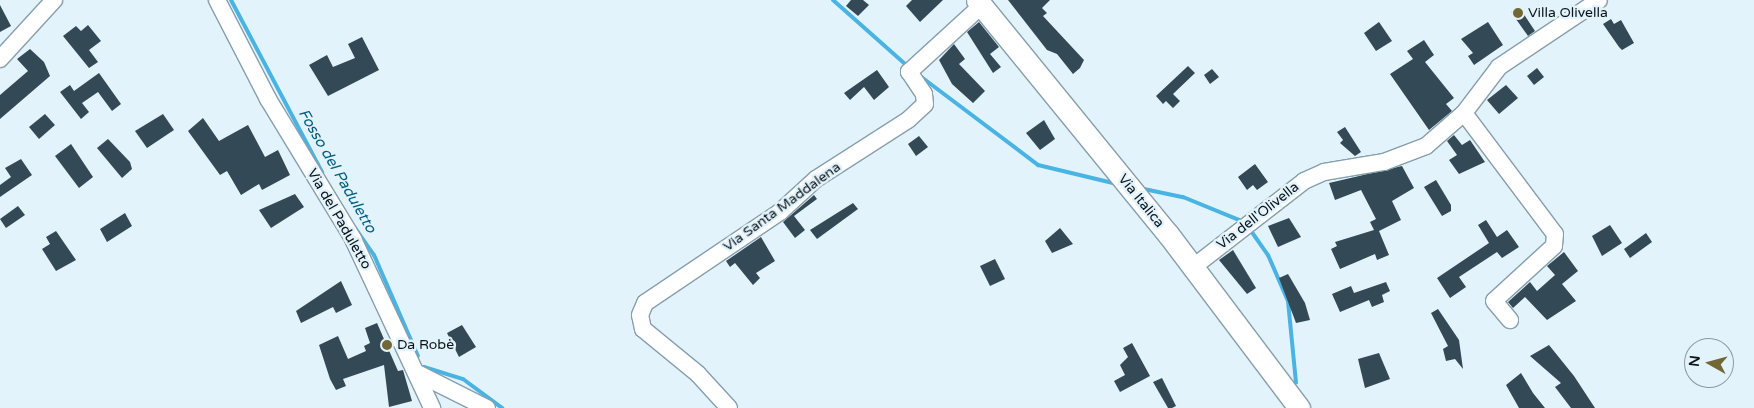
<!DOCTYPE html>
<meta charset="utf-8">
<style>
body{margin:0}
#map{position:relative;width:1754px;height:408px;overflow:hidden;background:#e3f3fc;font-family:"Varela Round",sans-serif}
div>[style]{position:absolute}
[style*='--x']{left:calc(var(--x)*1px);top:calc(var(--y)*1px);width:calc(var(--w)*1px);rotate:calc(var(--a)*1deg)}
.stream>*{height:4px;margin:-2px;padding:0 2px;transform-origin:2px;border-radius:2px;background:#49b4e4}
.building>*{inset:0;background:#334955}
.roads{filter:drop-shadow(1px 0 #869fac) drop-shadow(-1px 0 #869fac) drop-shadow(0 1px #869fac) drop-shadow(0 -1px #869fac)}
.minor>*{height:16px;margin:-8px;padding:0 8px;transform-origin:8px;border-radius:8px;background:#fff}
.major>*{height:21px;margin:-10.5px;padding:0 10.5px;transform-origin:10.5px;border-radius:10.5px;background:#fff}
.dots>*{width:14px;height:14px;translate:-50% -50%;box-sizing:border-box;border:2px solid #e3f3fc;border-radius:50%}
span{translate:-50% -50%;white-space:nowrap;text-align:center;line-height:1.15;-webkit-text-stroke:5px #e3f3fc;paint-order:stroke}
.poi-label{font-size:14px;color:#0a1318}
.left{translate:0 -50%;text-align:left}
.street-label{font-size:14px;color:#0a1318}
.water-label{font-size:15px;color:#065e7e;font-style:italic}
.north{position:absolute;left:1684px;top:338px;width:50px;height:50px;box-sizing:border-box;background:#e3f3fc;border:1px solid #8c99a1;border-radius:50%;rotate:277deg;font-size:14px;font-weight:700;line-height:20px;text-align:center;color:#0a1318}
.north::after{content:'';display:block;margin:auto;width:18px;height:22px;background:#726835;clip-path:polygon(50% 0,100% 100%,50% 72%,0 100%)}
</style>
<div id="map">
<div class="stream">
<i style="--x:231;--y:0;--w:195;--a:62.1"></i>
<i style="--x:833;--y:0;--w:96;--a:41.6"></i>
<i style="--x:920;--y:76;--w:148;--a:37"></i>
<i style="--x:1038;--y:165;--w:77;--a:13.5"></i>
<i style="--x:1144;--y:189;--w:40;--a:12"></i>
<i style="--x:1183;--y:197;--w:61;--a:22.3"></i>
<i style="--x:355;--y:228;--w:33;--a:55"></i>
<i style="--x:374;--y:255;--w:110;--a:66.5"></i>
<i style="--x:1249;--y:228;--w:33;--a:55"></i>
<i style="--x:1268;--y:255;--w:50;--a:66.5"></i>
<i style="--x:1288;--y:301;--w:82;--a:84.4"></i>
<i style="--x:424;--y:367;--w:41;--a:17.1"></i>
<i style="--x:463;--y:379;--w:49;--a:36.6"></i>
</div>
<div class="building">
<i style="clip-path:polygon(851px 0,863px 0,869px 5px,858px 16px,846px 6px)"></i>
<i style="clip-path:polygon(912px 0,943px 0,920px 22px,906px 6px)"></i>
<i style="clip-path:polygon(1008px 0,1050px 0,1042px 8px,1047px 13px,1043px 16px,1084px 60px,1080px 68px,1073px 74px,1057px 54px,1047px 50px)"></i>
<i style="clip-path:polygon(0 5px,11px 26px,0 32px)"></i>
<i style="clip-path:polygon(1519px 7px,1535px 31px,1528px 36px,1511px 12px)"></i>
<i style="clip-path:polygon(1611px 19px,1614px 24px,1621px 20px,1634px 43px,1622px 50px,1619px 47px,1603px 24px)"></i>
<i style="clip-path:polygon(979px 22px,999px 47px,990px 54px,1001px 67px,993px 73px,967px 32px)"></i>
<i style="clip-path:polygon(1379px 22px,1392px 41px,1376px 51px,1364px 33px)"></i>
<i style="clip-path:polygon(1488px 22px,1503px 45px,1474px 65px,1468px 56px,1473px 53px,1461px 39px)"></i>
<i style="clip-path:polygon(88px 25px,101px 41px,89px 50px,98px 62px,89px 68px,63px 36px,76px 26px,81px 31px)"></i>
<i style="clip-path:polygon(362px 37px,379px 70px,328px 96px,309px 65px,327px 55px,333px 67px,355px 58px,348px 44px)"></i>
<i style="clip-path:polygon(1424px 40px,1434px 55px,1425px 62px,1454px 98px,1446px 104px,1452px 111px,1429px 130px,1390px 74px,1413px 59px,1407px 51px)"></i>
<i style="clip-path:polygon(954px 44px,965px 59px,959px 64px,985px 91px,973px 103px,952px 84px,939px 60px)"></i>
<i style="clip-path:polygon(30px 49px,44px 62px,50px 76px,0 119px,0 95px,28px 71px,17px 59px)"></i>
<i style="clip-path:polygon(1188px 66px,1195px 73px,1173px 94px,1180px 101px,1173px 108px,1166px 101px,1163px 104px,1156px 96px)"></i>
<i style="clip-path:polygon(1537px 68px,1544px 77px,1534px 85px,1527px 76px)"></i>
<i style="clip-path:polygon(1212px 69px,1219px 77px,1210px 84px,1204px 75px)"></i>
<i style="clip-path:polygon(877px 70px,889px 87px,874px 100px,864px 87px,850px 100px,844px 93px)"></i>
<i style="clip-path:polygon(99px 73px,121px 104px,112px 111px,98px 92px,82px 103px,89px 112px,81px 119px,60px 92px,70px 85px,74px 91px)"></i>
<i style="clip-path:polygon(1506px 85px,1518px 98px,1499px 114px,1487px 100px)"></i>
<i style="clip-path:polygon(45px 114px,55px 125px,39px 139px,29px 127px)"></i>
<i style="clip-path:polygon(163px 114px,174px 130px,147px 148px,135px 131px)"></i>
<i style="clip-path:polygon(203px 118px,219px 141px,248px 125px,265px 157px,278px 150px,290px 175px,262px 190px,259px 184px,241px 195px,227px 171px,220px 175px,188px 131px)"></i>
<i style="clip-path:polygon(1044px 120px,1055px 139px,1040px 150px,1026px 133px)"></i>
<i style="clip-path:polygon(1345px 127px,1361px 152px,1355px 156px,1340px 143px,1343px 140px,1337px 132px)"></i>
<i style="clip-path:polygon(1454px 135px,1462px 145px,1470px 140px,1485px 162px,1459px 174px,1449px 160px,1457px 155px,1447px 141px)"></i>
<i style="clip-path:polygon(919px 136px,928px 147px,916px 156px,908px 144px)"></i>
<i style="clip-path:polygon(108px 139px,130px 162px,132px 169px,122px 178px,97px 148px)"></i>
<i style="clip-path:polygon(71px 144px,93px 177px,79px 188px,55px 156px)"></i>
<i style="clip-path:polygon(21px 159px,32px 175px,0 197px,0 185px,11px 177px,5px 168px)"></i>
<i style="clip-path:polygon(1255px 164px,1268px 182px,1257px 190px,1253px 185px,1247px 190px,1238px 177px)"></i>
<i style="clip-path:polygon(1402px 166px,1414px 188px,1392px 201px,1401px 220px,1379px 231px,1389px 255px,1377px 260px,1375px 254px,1340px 269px,1331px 249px,1337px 246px,1335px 242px,1374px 230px,1370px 222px,1376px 219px,1361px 190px,1335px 200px,1329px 183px)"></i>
<i style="clip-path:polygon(1436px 180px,1451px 205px,1451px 211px,1442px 216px,1424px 187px)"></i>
<i style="clip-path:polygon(295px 194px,304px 207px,271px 228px,259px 210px)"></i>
<i style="clip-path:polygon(814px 195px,817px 199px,794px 216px,805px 230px,795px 238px,783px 222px)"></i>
<i style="clip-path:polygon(853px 203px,858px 209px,817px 239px,810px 230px)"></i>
<i style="clip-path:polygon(18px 206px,25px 215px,6px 228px,0 219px)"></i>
<i style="clip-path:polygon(125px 213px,132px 226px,107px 242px,100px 229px)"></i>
<i style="clip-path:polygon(1289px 218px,1301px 237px,1278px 247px,1268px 226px)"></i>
<i style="clip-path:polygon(1486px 220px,1497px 237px,1507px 230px,1519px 247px,1502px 258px,1497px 252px,1459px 277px,1466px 287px,1450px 298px,1437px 278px,1489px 243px,1478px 225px)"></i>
<i style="clip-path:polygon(1610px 225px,1622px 243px,1602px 256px,1592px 236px)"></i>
<i style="clip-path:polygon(1060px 228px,1073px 244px,1052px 253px,1045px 241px)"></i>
<i style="clip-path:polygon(56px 231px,76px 260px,56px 271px,42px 249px,50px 244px,46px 237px)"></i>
<i style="clip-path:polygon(1646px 233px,1652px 242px,1630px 258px,1624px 249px)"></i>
<i style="clip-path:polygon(761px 237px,775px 261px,756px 273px,760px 278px,753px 285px,735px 263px,730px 267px,726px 261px)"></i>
<i style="clip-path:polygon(1233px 250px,1256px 288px,1247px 294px,1219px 260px)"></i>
<i style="clip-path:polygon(1564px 252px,1578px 271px,1562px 284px,1576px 301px,1547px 320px,1525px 297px,1513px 308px,1508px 302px,1530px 282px,1537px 291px,1555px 275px,1547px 266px)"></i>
<i style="clip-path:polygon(995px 259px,1005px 279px,990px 286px,980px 266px)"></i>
<i style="clip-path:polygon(1288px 274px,1305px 303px,1310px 320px,1296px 323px,1279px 278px)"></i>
<i style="clip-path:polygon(341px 281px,352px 305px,336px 313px,333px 307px,301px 323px,296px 311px)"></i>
<i style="clip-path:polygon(1386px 282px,1390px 291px,1382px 295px,1384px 302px,1372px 307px,1369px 300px,1340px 312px,1332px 294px,1351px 286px,1354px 293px)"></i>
<i style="clip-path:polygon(1438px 309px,1459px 340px,1463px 369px,1455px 359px,1446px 361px,1443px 349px,1448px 346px,1431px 313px)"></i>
<i style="clip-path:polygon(377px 323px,398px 371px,403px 370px,412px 401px,389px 407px,384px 365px,343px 379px,346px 386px,336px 390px,330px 379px,319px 345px,338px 336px,348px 359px,366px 351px,364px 346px,370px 343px,365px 328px)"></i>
<i style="clip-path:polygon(462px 325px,476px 347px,459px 357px,447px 333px)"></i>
<i style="clip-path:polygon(1132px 343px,1150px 376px,1120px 392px,1114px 381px,1125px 375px,1120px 365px,1128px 357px,1123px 348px)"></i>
<i style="clip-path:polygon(1549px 345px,1574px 376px,1595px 408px,1571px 408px,1555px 387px,1561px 383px,1530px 356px)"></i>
<i style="clip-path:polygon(1379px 353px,1390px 379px,1365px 388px,1358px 359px)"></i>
<i style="clip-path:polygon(1521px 373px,1533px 393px,1545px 408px,1519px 408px,1506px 385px)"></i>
<i style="clip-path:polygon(1162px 378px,1176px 406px,1172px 408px,1168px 408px,1153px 382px)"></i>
</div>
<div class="roads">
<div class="minor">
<i style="--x:217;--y:0;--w:111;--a:62.7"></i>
<i style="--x:268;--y:99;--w:164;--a:58.7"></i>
<i style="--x:353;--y:239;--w:187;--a:64.9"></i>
<i style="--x:0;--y:59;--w:80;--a:-47.5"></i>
<i style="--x:1464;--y:113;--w:151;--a:53.1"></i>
<i style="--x:1555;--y:234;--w:12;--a:95"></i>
<i style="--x:1554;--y:246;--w:81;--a:137.5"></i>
<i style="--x:1494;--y:301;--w:25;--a:50"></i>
<i style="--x:1192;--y:268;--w:142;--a:-37.8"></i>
<i style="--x:1304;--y:181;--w:22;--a:-24"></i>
<i style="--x:1324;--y:172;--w:61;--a:-9.5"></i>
<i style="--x:1384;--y:162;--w:45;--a:-20.9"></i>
<i style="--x:1426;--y:146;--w:50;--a:-41"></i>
<i style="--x:1464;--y:113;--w:58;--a:-52.7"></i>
<i style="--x:1499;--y:67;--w:120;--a:-33.8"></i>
<i style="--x:419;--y:374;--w:76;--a:26.6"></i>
<i style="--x:729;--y:408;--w:46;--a:-132.4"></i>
<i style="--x:698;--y:374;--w:71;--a:-140.7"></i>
<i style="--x:643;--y:329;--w:14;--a:-102"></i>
<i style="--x:640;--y:315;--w:13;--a:-67"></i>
<i style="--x:645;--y:303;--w:163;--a:-34"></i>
<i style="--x:780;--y:212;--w:49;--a:-42.5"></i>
<i style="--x:816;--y:179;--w:109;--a:-32.7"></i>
<i style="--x:908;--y:120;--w:23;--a:-43"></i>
<i style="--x:925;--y:104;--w:10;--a:-96"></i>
<i style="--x:924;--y:94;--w:27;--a:-124"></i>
<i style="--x:909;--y:72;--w:99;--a:-42.5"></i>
</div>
<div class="major">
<i style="--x:977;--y:0;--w:302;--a:50.8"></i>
<i style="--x:1168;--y:234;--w:218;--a:53"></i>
</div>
</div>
<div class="dots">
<i style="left:1518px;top:13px;background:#726835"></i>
<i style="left:387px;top:345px;background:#726835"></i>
</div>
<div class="poi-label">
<span class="left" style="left:1528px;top:13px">Villa Olivella</span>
<span class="left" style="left:397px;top:345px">Da Robè</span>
</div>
<div class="street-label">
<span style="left:1141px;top:201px;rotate:51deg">Via Italica</span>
<span style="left:782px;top:207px;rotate:-36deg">Via Santa Maddalena</span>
<span style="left:1258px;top:216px;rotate:-38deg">Via dell'Olivella</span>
<span style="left:339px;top:219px;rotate:60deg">Via del Paduletto</span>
</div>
<div class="water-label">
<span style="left:337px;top:171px;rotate:60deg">Fosso del Paduletto</span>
</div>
<div class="north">N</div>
</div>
